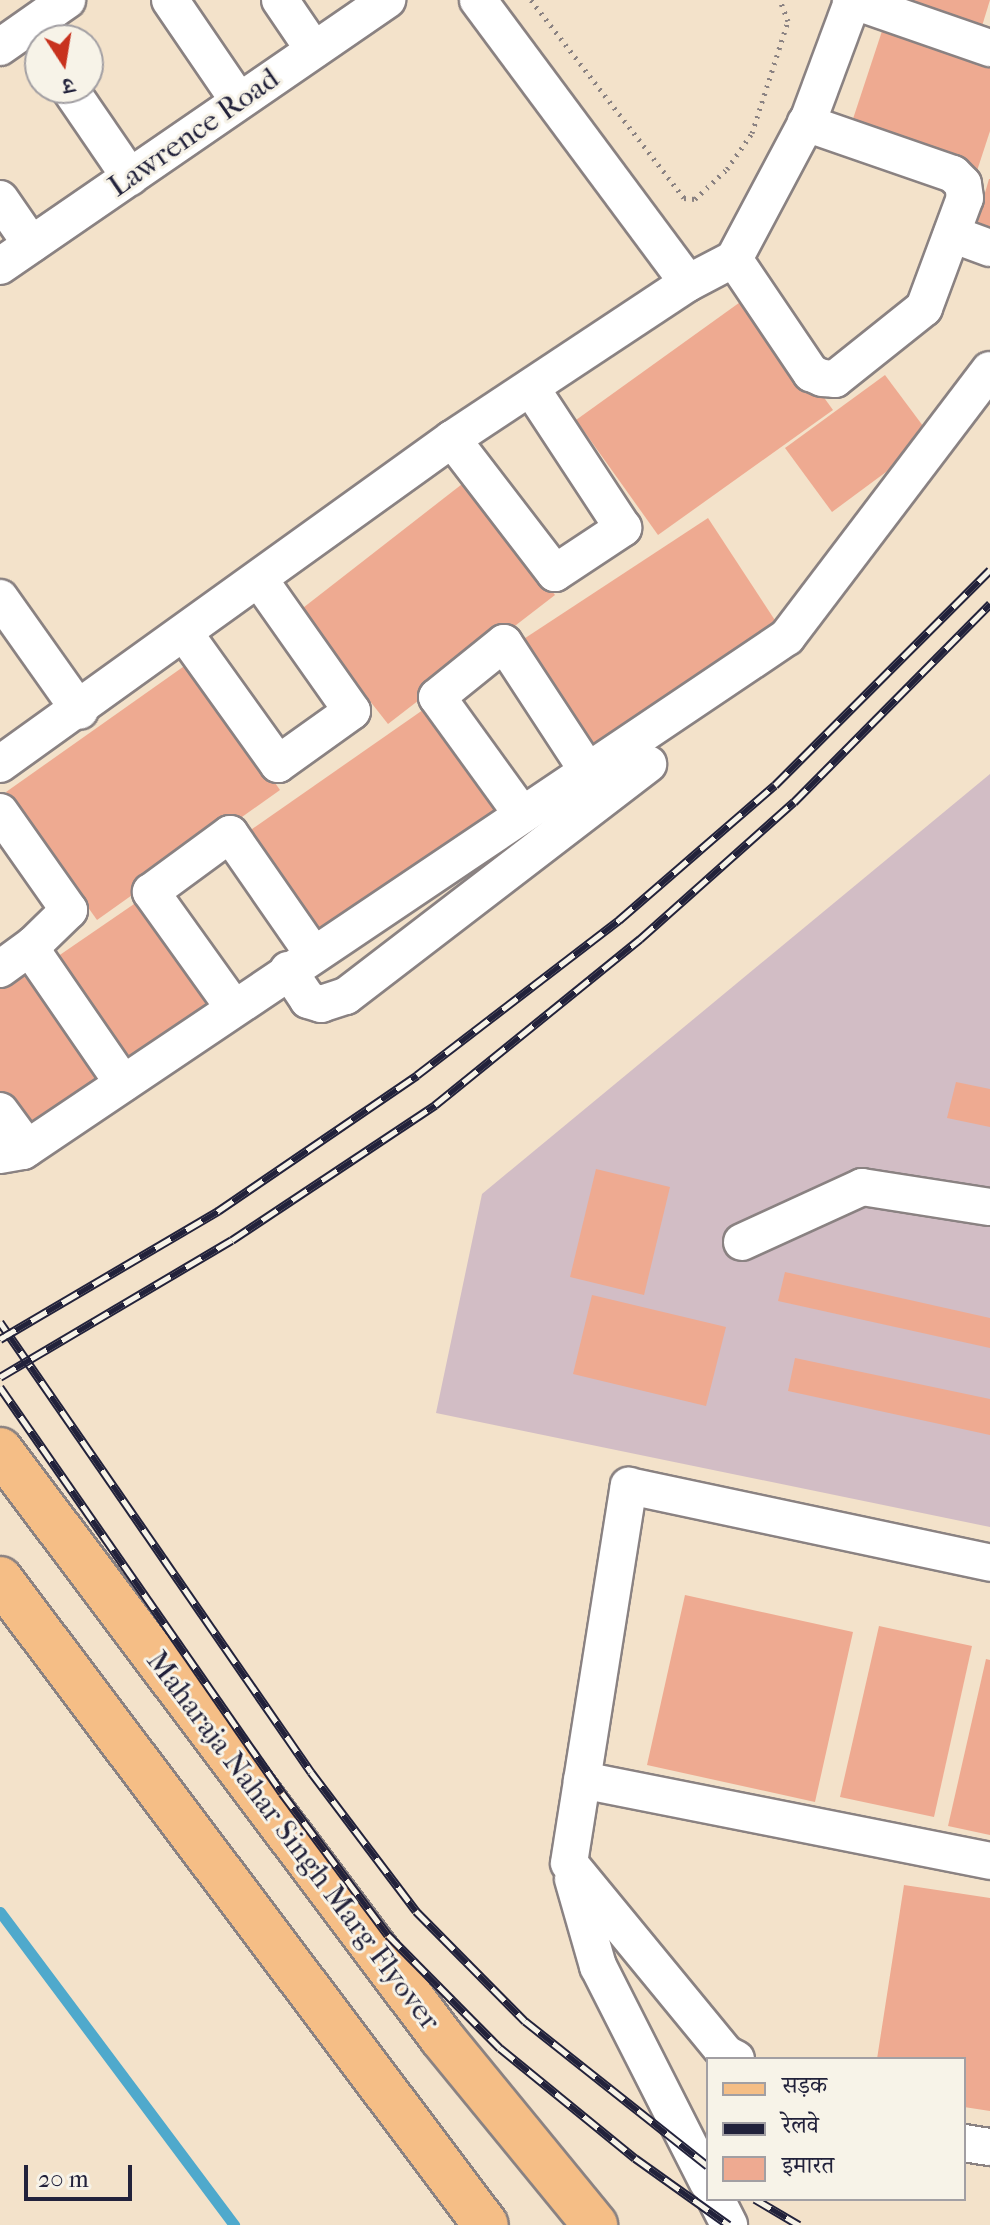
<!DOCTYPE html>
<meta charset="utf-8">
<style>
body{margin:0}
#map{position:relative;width:990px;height:2225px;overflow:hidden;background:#f3e2ca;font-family:"IM FELL French Canon","Noto Serif Devanagari",serif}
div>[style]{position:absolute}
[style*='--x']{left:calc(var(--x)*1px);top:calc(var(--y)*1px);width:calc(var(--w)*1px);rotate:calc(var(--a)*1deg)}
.industrial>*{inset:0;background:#d2bdc5}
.stream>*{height:11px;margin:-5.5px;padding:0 5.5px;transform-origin:5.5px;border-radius:5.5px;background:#4fa9cc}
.building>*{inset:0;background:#eeaa91}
.path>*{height:5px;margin-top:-2.5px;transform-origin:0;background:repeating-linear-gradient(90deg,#8a8282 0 2px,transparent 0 8px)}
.roads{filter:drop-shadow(2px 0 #8a8282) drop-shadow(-2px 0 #8a8282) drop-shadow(0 2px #8a8282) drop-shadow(0 -2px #8a8282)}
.minor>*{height:36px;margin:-18px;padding:0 18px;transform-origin:18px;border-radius:18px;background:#fff}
.major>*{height:44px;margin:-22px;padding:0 22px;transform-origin:22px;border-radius:22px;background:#f5be86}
.rail>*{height:9px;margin-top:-4.5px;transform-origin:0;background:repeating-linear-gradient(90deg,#f7f3e8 0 18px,#22223b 0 36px);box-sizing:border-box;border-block:2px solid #22223b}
span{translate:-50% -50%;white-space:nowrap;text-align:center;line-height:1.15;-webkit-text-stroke:6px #f7f3e8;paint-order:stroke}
.street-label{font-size:30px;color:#22223b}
.legend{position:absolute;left:706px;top:2057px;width:260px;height:144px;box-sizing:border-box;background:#f7f3e8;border:2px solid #a29fa3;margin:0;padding:10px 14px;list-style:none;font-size:24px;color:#22223b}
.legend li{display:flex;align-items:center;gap:16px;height:40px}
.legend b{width:40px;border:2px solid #a29fa3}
.north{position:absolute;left:24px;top:24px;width:80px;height:80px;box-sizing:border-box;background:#f7f3e8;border:2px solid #a29fa3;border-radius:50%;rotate:168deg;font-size:22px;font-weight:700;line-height:32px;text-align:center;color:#22223b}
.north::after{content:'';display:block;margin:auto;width:28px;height:36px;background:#c8321e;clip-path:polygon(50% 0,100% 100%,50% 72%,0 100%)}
.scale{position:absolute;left:24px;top:2165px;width:108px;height:36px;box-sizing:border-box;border:4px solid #22223b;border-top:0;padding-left:10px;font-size:24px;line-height:28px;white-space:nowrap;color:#22223b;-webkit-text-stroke:6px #f7f3e8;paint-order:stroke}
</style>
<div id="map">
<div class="industrial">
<i style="clip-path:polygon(990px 774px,990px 1527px,436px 1413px,482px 1194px)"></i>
</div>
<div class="stream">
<i style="--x:0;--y:1912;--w:391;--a:53.2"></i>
</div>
<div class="building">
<i style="clip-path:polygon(898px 0,990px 0,978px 39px)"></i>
<i style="clip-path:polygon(884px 25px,990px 60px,990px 131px,975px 177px,848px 134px)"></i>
<i style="clip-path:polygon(989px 179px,990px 179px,990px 243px,972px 238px)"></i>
<i style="clip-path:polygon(750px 295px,833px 410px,658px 535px,576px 420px)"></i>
<i style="clip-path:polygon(885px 375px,932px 438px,832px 512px,785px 448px)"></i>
<i style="clip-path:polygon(466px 481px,555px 595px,388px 724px,299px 611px)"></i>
<i style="clip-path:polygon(708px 518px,784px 634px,586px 763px,510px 648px)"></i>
<i style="clip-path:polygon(190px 662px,280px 790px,97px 920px,6px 792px)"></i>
<i style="clip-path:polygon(430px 705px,507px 813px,321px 943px,245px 834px)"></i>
<i style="clip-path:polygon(137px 902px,211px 1011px,126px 1069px,51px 961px)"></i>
<i style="clip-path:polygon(31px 968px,112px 1083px,28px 1142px,0 1103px,0 989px)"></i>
<i style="clip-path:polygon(956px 1082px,990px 1089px,990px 1127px,947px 1118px)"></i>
<i style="clip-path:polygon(596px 1169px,670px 1187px,644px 1295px,570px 1277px)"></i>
<i style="clip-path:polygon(785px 1272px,990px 1318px,990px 1348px,778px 1301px)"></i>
<i style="clip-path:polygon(592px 1295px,726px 1327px,706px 1406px,573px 1374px)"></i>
<i style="clip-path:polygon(795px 1358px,990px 1399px,990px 1435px,788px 1391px)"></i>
<i style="clip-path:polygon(685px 1595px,853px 1632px,815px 1802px,647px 1765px)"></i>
<i style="clip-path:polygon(879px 1626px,972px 1646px,934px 1817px,840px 1797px)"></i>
<i style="clip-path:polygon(986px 1659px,990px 1660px,990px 1835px,948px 1826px)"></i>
<i style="clip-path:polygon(904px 1885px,990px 1898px,990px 2111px,964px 2107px,964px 2059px,877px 2059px)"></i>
</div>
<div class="path">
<i style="--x:531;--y:0;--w:250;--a:52.3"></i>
<i style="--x:684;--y:198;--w:11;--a:5"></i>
<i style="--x:695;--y:199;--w:44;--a:-43.2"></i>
<i style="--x:727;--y:169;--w:44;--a:-55.2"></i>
<i style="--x:752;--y:133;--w:118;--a:-72.2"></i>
<i style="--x:788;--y:21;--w:22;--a:-111"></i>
</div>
<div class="roads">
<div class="minor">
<i style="--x:170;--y:0;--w:122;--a:55.7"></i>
<i style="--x:280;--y:0;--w:60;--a:55.8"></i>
<i style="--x:478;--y:0;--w:352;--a:53.4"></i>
<i style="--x:851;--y:0;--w:147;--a:19.1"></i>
<i style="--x:0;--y:47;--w:82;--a:-35"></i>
<i style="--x:69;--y:88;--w:108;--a:55.6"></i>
<i style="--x:0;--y:199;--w:55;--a:55.4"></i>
<i style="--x:952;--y:234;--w:40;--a:20.2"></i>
<i style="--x:734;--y:259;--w:138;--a:56"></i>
<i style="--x:811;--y:373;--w:12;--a:24"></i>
<i style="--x:822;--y:378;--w:13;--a:4"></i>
<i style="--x:835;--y:379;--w:114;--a:-38.6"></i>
<i style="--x:924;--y:308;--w:117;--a:-69.6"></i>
<i style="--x:965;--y:198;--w:14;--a:-98"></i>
<i style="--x:963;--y:184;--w:14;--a:-135"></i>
<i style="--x:953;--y:174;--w:156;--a:-160.9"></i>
<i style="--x:0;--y:266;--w:470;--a:-34.5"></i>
<i style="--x:452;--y:439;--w:169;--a:52.5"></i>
<i style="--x:555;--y:573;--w:82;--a:-33.5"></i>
<i style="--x:623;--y:528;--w:168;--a:-123.3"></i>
<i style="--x:0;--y:598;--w:138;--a:54.7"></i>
<i style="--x:185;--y:634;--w:160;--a:54.4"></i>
<i style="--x:278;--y:764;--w:91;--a:-35.6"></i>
<i style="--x:352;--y:711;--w:161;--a:-125.2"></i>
<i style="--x:0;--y:764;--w:557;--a:-35.72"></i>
<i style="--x:452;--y:439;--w:283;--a:-33.5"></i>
<i style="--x:688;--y:283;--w:52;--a:-27.6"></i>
<i style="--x:734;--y:259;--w:160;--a:-62"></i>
<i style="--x:809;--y:118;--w:126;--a:-69.6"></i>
<i style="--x:0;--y:812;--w:120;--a:54.9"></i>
<i style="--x:69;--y:910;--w:50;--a:135.8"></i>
<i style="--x:33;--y:945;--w:14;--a:73"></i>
<i style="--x:37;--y:958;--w:152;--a:55.5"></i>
<i style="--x:521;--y:813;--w:143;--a:-125.9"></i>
<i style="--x:437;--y:697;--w:86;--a:-38.9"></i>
<i style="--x:504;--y:643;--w:177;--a:56.8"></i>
<i style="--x:0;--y:969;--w:41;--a:-36"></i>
<i style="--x:288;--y:970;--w:36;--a:56"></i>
<i style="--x:308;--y:1000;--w:14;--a:17"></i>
<i style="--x:321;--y:1004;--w:26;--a:-18"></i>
<i style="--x:346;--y:996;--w:381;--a:-37.5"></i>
<i style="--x:234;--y:1008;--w:143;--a:-125.6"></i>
<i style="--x:151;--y:892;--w:98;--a:-36.3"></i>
<i style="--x:230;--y:834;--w:146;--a:55.3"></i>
<i style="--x:0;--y:1111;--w:46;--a:53.9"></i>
<i style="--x:0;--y:1155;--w:23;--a:-10"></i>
<i style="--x:23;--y:1151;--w:921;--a:-33.93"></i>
<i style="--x:787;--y:637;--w:335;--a:-52.8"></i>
<i style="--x:742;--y:1242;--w:132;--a:-24.6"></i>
<i style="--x:862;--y:1187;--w:130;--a:8.9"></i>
<i style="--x:582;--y:1780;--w:416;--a:11.2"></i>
<i style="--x:573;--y:1879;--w:91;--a:74"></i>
<i style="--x:598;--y:1966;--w:243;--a:63.1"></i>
<i style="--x:736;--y:2059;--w:11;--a:-153"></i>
<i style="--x:726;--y:2054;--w:247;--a:-129.4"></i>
<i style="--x:569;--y:1863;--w:382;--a:-81"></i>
<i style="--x:629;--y:1486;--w:369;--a:12"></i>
<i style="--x:964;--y:2143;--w:26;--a:9"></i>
<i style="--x:716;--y:2199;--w:29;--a:63"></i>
</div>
<div class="major">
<i style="--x:0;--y:1450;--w:736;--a:53.07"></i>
<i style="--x:442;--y:2038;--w:242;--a:50.7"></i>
<i style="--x:0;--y:1579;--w:808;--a:53.05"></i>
</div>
</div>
<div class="rail">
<i style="--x:0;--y:1322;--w:547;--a:55.35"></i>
<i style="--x:311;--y:1772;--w:174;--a:52.9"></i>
<i style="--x:416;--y:1911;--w:155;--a:45.3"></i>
<i style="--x:525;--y:2021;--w:233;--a:38.4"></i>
<i style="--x:0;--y:1339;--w:253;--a:-30.4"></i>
<i style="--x:218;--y:1211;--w:241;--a:-34.3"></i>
<i style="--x:417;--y:1075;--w:255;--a:-37.5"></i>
<i style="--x:619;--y:920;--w:206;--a:-40.9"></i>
<i style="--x:775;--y:785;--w:304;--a:-45"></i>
<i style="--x:0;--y:1377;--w:269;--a:-30.6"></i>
<i style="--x:232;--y:1240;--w:244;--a:-33.6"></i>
<i style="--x:435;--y:1105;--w:264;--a:-39"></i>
<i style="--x:640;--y:939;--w:206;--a:-41.7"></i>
<i style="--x:794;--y:802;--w:279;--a:-45.3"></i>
<i style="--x:0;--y:1387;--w:494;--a:55.2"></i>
<i style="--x:282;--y:1793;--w:177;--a:53.3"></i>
<i style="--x:388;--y:1935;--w:159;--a:45.3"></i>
<i style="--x:500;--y:2048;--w:174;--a:39.2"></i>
<i style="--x:635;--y:2158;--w:115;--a:35.5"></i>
<i style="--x:755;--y:2199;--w:51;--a:30.6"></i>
</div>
<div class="street-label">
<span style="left:194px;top:133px;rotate:-35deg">Lawrence Road</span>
<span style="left:293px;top:1841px;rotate:53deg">Maharaja Nahar Singh Marg Flyover</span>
</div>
<ul class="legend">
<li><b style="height:10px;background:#f5be86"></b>सड़क</li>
<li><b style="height:10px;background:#22223b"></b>रेलवे</li>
<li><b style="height:22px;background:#eeaa91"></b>इमारत</li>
</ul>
<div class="north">उ</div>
<div class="scale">20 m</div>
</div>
